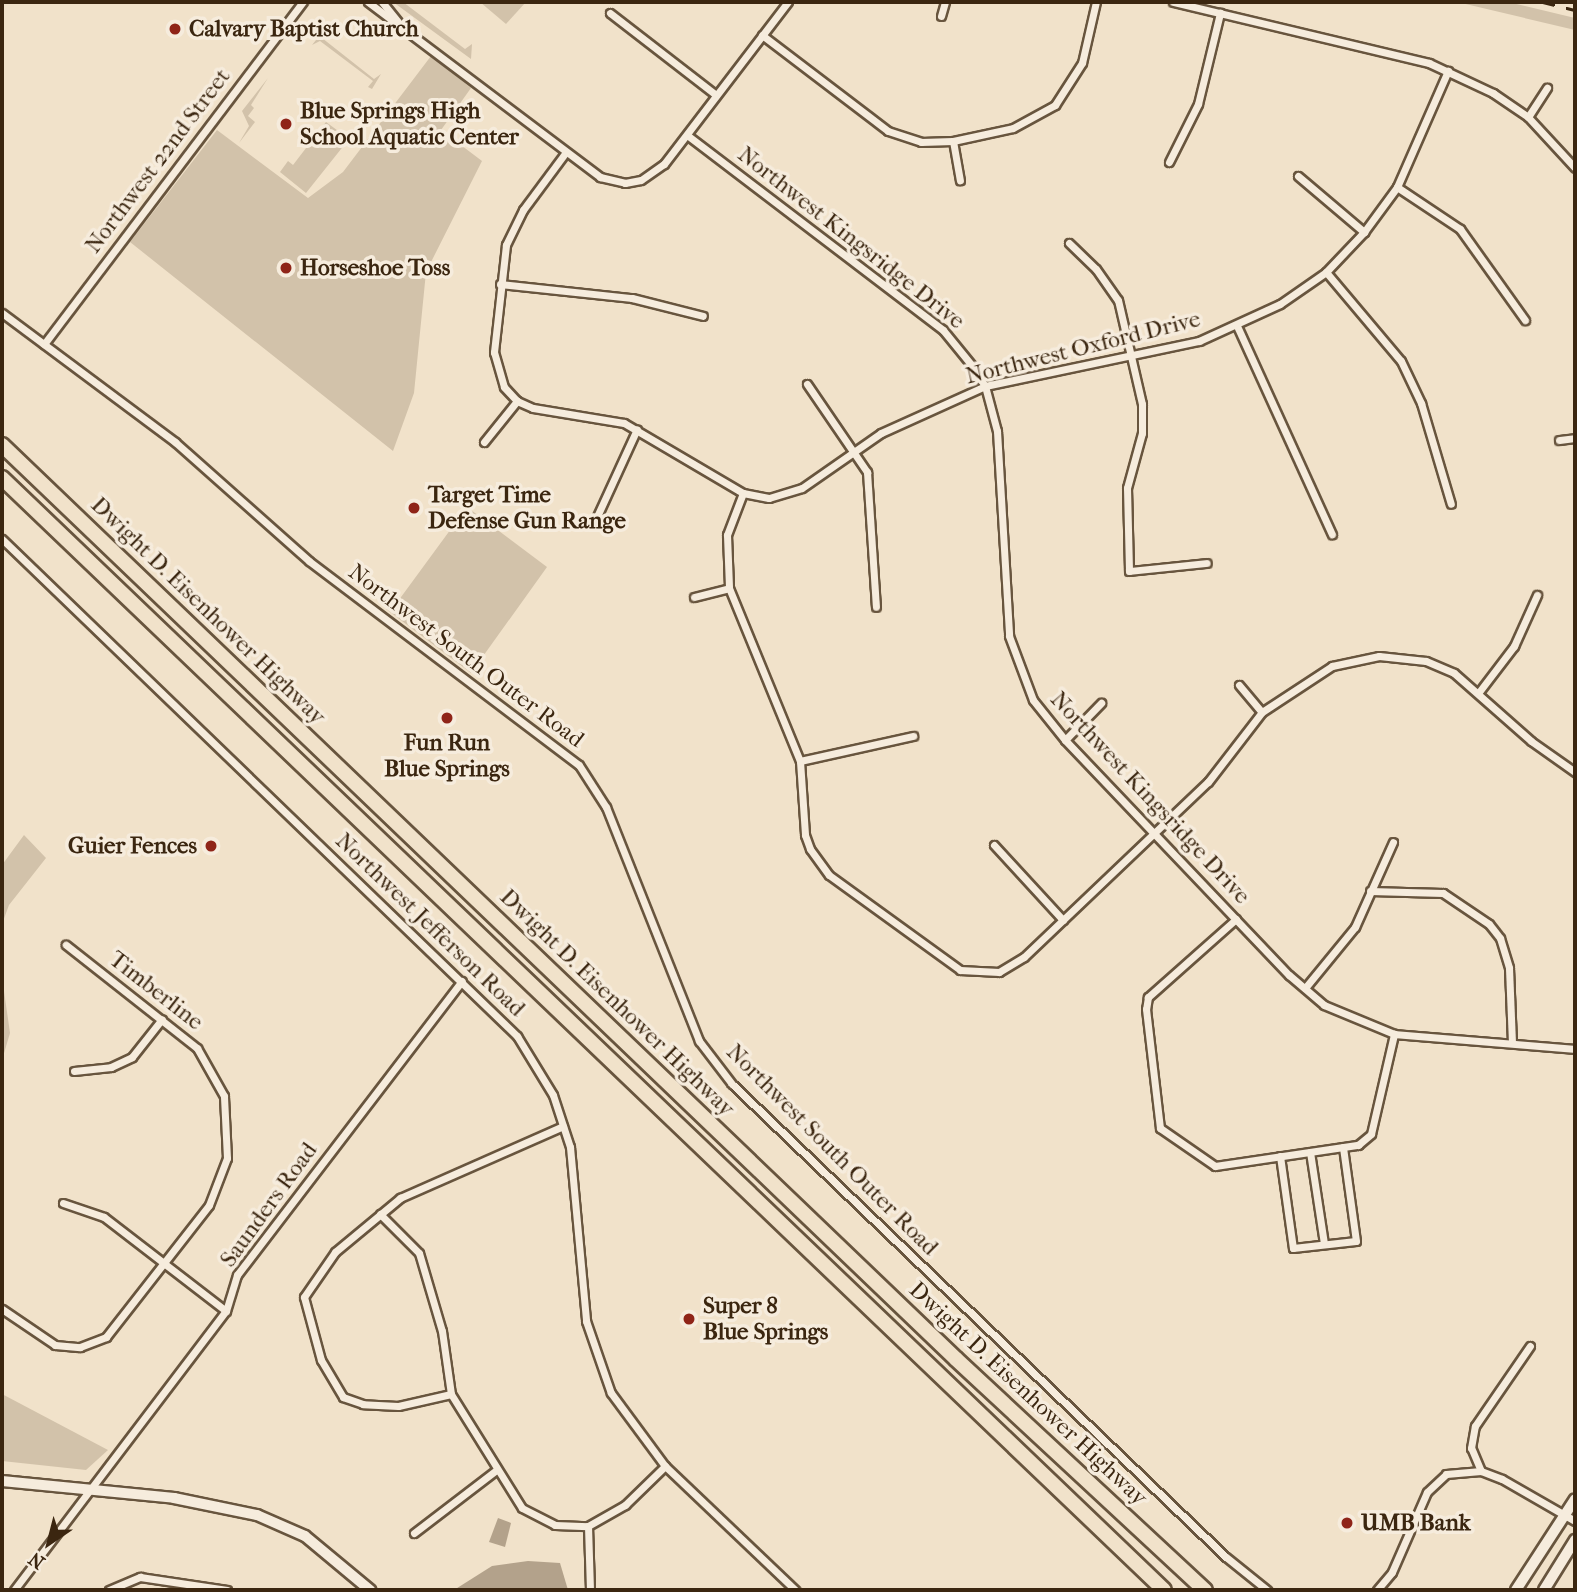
<!DOCTYPE html>
<style>
body{margin:0}
#map{position:relative;width:1577px;height:1592px;overflow:hidden;background:#f1e2ca;font-family:"IM FELL French Canon",serif}
div>[style]{position:absolute}
[style*='--x']{left:calc(var(--x)*1px);top:calc(var(--y)*1px);width:calc(var(--w)*1px);rotate:calc(var(--a)*1deg)}
.green>*{inset:0;background:#d2c2aa}
.water>*{inset:0;background:#b3a28b}
.roads{filter:drop-shadow(2px 0 #68553e) drop-shadow(-2px 0 #68553e) drop-shadow(0 2px #68553e) drop-shadow(0 -2px #68553e)}
.street>*{height:7px;margin:-3.5px;padding:0 3.5px;transform-origin:3.5px;border-radius:3.5px;background:#f6ecdd}
.secondary>*{height:10px;margin:-5px;padding:0 5px;transform-origin:5px;border-radius:5px;background:#f6ecdd}
.highway>*{height:14px;margin:-7px;padding:0 7px;transform-origin:7px;border-radius:7px;background:#f1e2ca}
.rail>*{height:2.5px;margin-top:-1.25px;transform-origin:0;background:repeating-linear-gradient(90deg,#3b2610 0 12px,transparent 0 24px)}
.dots>*{width:19px;height:19px;translate:-50% -50%;box-sizing:border-box;border:4px solid #f6ecdd;border-radius:50%}
span{translate:-50% -50%;white-space:nowrap;text-align:center;line-height:1.15;-webkit-text-stroke:7px #f6ecdd;paint-order:stroke}
.poi-label{font-size:23px;color:#3b2610;font-weight:700}
.left{translate:0 -50%;text-align:left}
.right{translate:-100% -50%;text-align:right}
.street-label{font-size:23px;color:#3b2610}
.frame{position:absolute;inset:0;border:4px solid #3b2610;pointer-events:none}
.north{position:absolute;left:14px;top:1508px;width:70px;height:70px;-webkit-text-stroke:5px #f6ecdd;paint-order:stroke;rotate:215deg;font-size:19px;font-weight:700;line-height:28px;text-align:center;color:#3b2610}
.north::after{content:'';display:block;margin:auto;width:24px;height:32px;background:#3b2610;clip-path:polygon(50% 0,100% 100%,50% 72%,0 100%)}
</style>
<div id="map">
<div class="green">
<i style="clip-path:polygon(393px 2px,403px 2px,465px 49px,472px 44px,471px 59px)"></i>
<i style="clip-path:polygon(480px 2px,526px 2px,506px 24px)"></i>
<i style="clip-path:polygon(1457px 2px,1508px 2px,1575px 18px,1575px 30px)"></i>
<i style="clip-path:polygon(324px 30px,322px 38px,374px 79px,381px 74px,372px 89px,368px 87px,373px 81px,320px 41px,312px 45px)"></i>
<i style="clip-path:polygon(431px 56px,471px 88px,441px 130px,482px 161px,426px 272px,414px 393px,393px 451px,130px 242px,217px 130px,308px 198px,343px 172px)"></i>
<i style="clip-path:polygon(268px 78px,251px 105px,254px 108px,248px 116px,255px 122px,239px 143px,249px 126px,242px 111px)"></i>
<i style="clip-path:polygon(326px 122px,349px 139px,306px 193px,280px 172px,288px 161px,293px 165px)"></i>
<i style="clip-path:polygon(467px 507px,547px 567px,471px 673px,386px 609px,389px 605px,393px 608px)"></i>
<i style="clip-path:polygon(24px 835px,46px 858px,9px 905px,2px 924px,2px 865px)"></i>
<i style="clip-path:polygon(2px 977px,10px 1033px,2px 1060px)"></i>
<i style="clip-path:polygon(2px 1394px,108px 1450px,86px 1470px,2px 1461px)"></i>
</div>
<div class="water">
<i style="clip-path:polygon(498px 1518px,511px 1523px,505px 1547px,489px 1542px)"></i>
<i style="clip-path:polygon(528px 1561px,560px 1563px,568px 1590px,454px 1590px,492px 1566px)"></i>
</div>
<div class="roads">
<div class="street">
<i style="--x:368;--y:2;--w:291;--a:37"></i>
<i style="--x:600;--y:177;--w:26;--a:13"></i>
<i style="--x:625;--y:183;--w:16;--a:-11"></i>
<i style="--x:641;--y:180;--w:28;--a:-35"></i>
<i style="--x:664;--y:164;--w:204;--a:-52.6"></i>
<i style="--x:382;--y:2;--w:26;--a:51"></i>
<i style="--x:1173;--y:2;--w:263;--a:13.4"></i>
<i style="--x:1429;--y:63;--w:71;--a:25.1"></i>
<i style="--x:1493;--y:93;--w:42;--a:34.4"></i>
<i style="--x:1528;--y:117;--w:69;--a:47.3"></i>
<i style="--x:610;--y:13;--w:134;--a:37.7"></i>
<i style="--x:941;--y:16;--w:15;--a:-74"></i>
<i style="--x:762;--y:35;--w:158;--a:37.3"></i>
<i style="--x:888;--y:131;--w:35;--a:18"></i>
<i style="--x:921;--y:142;--w:32;--a:-2"></i>
<i style="--x:953;--y:141;--w:61;--a:-12.2"></i>
<i style="--x:1013;--y:128;--w:48;--a:-28.7"></i>
<i style="--x:1055;--y:105;--w:50;--a:-57.3"></i>
<i style="--x:1082;--y:63;--w:63;--a:-77.1"></i>
<i style="--x:1528;--y:117;--w:35;--a:-57"></i>
<i style="--x:687;--y:135;--w:322;--a:37.3"></i>
<i style="--x:943;--y:330;--w:49;--a:50.8"></i>
<i style="--x:974;--y:368;--w:21;--a:59"></i>
<i style="--x:985;--y:386;--w:47;--a:75.1"></i>
<i style="--x:997;--y:431;--w:205;--a:86.6"></i>
<i style="--x:1009;--y:636;--w:68;--a:69.4"></i>
<i style="--x:1033;--y:700;--w:51;--a:51.3"></i>
<i style="--x:1065;--y:740;--w:325;--a:46.4"></i>
<i style="--x:1289;--y:975;--w:46;--a:40.6"></i>
<i style="--x:1324;--y:1005;--w:76;--a:22.5"></i>
<i style="--x:1394;--y:1034;--w:182;--a:4.7"></i>
<i style="--x:953;--y:141;--w:40;--a:80"></i>
<i style="--x:566;--y:152;--w:72;--a:126.6"></i>
<i style="--x:523;--y:210;--w:39;--a:116"></i>
<i style="--x:506;--y:245;--w:108;--a:96.4"></i>
<i style="--x:494;--y:352;--w:36;--a:74"></i>
<i style="--x:504;--y:387;--w:19;--a:47"></i>
<i style="--x:517;--y:401;--w:17;--a:24"></i>
<i style="--x:533;--y:408;--w:92;--a:9.4"></i>
<i style="--x:624;--y:423;--w:138;--a:30.5"></i>
<i style="--x:743;--y:493;--w:26;--a:11"></i>
<i style="--x:769;--y:498;--w:34;--a:-17"></i>
<i style="--x:802;--y:488;--w:96;--a:-34.8"></i>
<i style="--x:881;--y:433;--w:114;--a:-24.3"></i>
<i style="--x:985;--y:386;--w:219;--a:-11.9"></i>
<i style="--x:1199;--y:341;--w:89;--a:-24.6"></i>
<i style="--x:1280;--y:304;--w:56;--a:-34.8"></i>
<i style="--x:1326;--y:272;--w:55;--a:-46.5"></i>
<i style="--x:1364;--y:232;--w:56;--a:-53.7"></i>
<i style="--x:1397;--y:187;--w:127;--a:-66.3"></i>
<i style="--x:1169;--y:162;--w:65;--a:-63.4"></i>
<i style="--x:1198;--y:104;--w:94;--a:-76.4"></i>
<i style="--x:1298;--y:176;--w:87;--a:40.3"></i>
<i style="--x:1397;--y:187;--w:76;--a:33.7"></i>
<i style="--x:1460;--y:229;--w:112;--a:54.5"></i>
<i style="--x:1069;--y:243;--w:37;--a:44"></i>
<i style="--x:1096;--y:269;--w:38;--a:55"></i>
<i style="--x:1118;--y:300;--w:107;--a:77"></i>
<i style="--x:1142;--y:404;--w:29;--a:90"></i>
<i style="--x:1142;--y:433;--w:57;--a:105.3"></i>
<i style="--x:1127;--y:488;--w:83;--a:88.6"></i>
<i style="--x:1129;--y:571;--w:78;--a:-5.9"></i>
<i style="--x:1326;--y:272;--w:116;--a:49.9"></i>
<i style="--x:1401;--y:361;--w:47;--a:64.5"></i>
<i style="--x:1421;--y:403;--w:105;--a:73.5"></i>
<i style="--x:500;--y:284;--w:133;--a:6.1"></i>
<i style="--x:632;--y:298;--w:73;--a:14.2"></i>
<i style="--x:2;--y:313;--w:216;--a:36.7"></i>
<i style="--x:175;--y:442;--w:179;--a:41.6"></i>
<i style="--x:309;--y:561;--w:338;--a:37.1"></i>
<i style="--x:579;--y:765;--w:50;--a:57.3"></i>
<i style="--x:606;--y:807;--w:252;--a:68.3"></i>
<i style="--x:699;--y:1041;--w:54;--a:52.5"></i>
<i style="--x:732;--y:1084;--w:684;--a:43.76"></i>
<i style="--x:1226;--y:1557;--w:53;--a:38.8"></i>
<i style="--x:1237;--y:326;--w:229;--a:65.5"></i>
<i style="--x:44;--y:344;--w:429;--a:-52.9"></i>
<i style="--x:807;--y:384;--w:107;--a:55.7"></i>
<i style="--x:867;--y:472;--w:135;--a:86.2"></i>
<i style="--x:1559;--y:440;--w:16;--a:-7"></i>
<i style="--x:484;--y:442;--w:53;--a:-51.2"></i>
<i style="--x:743;--y:493;--w:45;--a:110.9"></i>
<i style="--x:727;--y:535;--w:53;--a:87.8"></i>
<i style="--x:729;--y:588;--w:187;--a:67.7"></i>
<i style="--x:800;--y:761;--w:74;--a:86.1"></i>
<i style="--x:805;--y:835;--w:15;--a:70"></i>
<i style="--x:810;--y:849;--w:32;--a:54"></i>
<i style="--x:829;--y:875;--w:162;--a:35.9"></i>
<i style="--x:960;--y:970;--w:39;--a:3"></i>
<i style="--x:999;--y:972;--w:29;--a:-31"></i>
<i style="--x:1024;--y:957;--w:254;--a:-43.6"></i>
<i style="--x:1208;--y:782;--w:88;--a:-52.4"></i>
<i style="--x:1262;--y:712;--w:84;--a:-33.3"></i>
<i style="--x:1332;--y:666;--w:48;--a:-12"></i>
<i style="--x:1379;--y:656;--w:47;--a:6.1"></i>
<i style="--x:1426;--y:661;--w:30;--a:23"></i>
<i style="--x:1454;--y:673;--w:103;--a:41.4"></i>
<i style="--x:1531;--y:741;--w:54;--a:35.2"></i>
<i style="--x:594;--y:523;--w:103;--a:-65.4"></i>
<i style="--x:2;--y:539;--w:716;--a:43.98"></i>
<i style="--x:517;--y:1036;--w:69;--a:58.6"></i>
<i style="--x:553;--y:1095;--w:55;--a:71.9"></i>
<i style="--x:570;--y:1147;--w:175;--a:84.7"></i>
<i style="--x:586;--y:1321;--w:76;--a:70.9"></i>
<i style="--x:611;--y:1393;--w:91;--a:53.5"></i>
<i style="--x:665;--y:1466;--w:180;--a:43.6"></i>
<i style="--x:694;--y:597;--w:36;--a:-14"></i>
<i style="--x:1239;--y:685;--w:35;--a:50"></i>
<i style="--x:1479;--y:692;--w:58;--a:-52.7"></i>
<i style="--x:1514;--y:646;--w:56;--a:-65.7"></i>
<i style="--x:1065;--y:740;--w:52;--a:-45.8"></i>
<i style="--x:800;--y:761;--w:116;--a:-12.5"></i>
<i style="--x:994;--y:845;--w:102;--a:47.4"></i>
<i style="--x:1370;--y:891;--w:73;--a:1.6"></i>
<i style="--x:1443;--y:893;--w:55;--a:34"></i>
<i style="--x:1489;--y:924;--w:18;--a:52"></i>
<i style="--x:1500;--y:938;--w:31;--a:73"></i>
<i style="--x:1509;--y:968;--w:75;--a:87.7"></i>
<i style="--x:1236;--y:919;--w:118;--a:138.4"></i>
<i style="--x:1148;--y:997;--w:12;--a:99"></i>
<i style="--x:1146;--y:1009;--w:120;--a:83.3"></i>
<i style="--x:1160;--y:1128;--w:67;--a:34.6"></i>
<i style="--x:1215;--y:1166;--w:145;--a:-8.4"></i>
<i style="--x:1358;--y:1145;--w:17;--a:-40"></i>
<i style="--x:1371;--y:1134;--w:103;--a:-77"></i>
<i style="--x:1305;--y:988;--w:79;--a:-50.7"></i>
<i style="--x:1355;--y:927;--w:93;--a:-65.9"></i>
<i style="--x:74;--y:1071;--w:37;--a:-6"></i>
<i style="--x:111;--y:1067;--w:23;--a:-25"></i>
<i style="--x:132;--y:1057;--w:48;--a:-51.7"></i>
<i style="--x:1310;--y:1152;--w:93;--a:81.3"></i>
<i style="--x:1280;--y:1156;--w:93;--a:82"></i>
<i style="--x:1293;--y:1248;--w:63;--a:-6.3"></i>
<i style="--x:1356;--y:1241;--w:95;--a:-97.9"></i>
<i style="--x:63;--y:1203;--w:43;--a:18.9"></i>
<i style="--x:104;--y:1217;--w:154;--a:37.6"></i>
<i style="--x:380;--y:1214;--w:55;--a:45"></i>
<i style="--x:419;--y:1253;--w:81;--a:73.6"></i>
<i style="--x:442;--y:1331;--w:64;--a:81.9"></i>
<i style="--x:451;--y:1394;--w:134;--a:58.1"></i>
<i style="--x:522;--y:1508;--w:37;--a:27"></i>
<i style="--x:555;--y:1525;--w:33;--a:2"></i>
<i style="--x:588;--y:1526;--w:43;--a:-29.6"></i>
<i style="--x:625;--y:1505;--w:56;--a:-44.3"></i>
<i style="--x:2;--y:1309;--w:64;--a:34.2"></i>
<i style="--x:55;--y:1345;--w:25;--a:5"></i>
<i style="--x:80;--y:1347;--w:28;--a:-21"></i>
<i style="--x:106;--y:1337;--w:167;--a:-52"></i>
<i style="--x:209;--y:1205;--w:50;--a:-69"></i>
<i style="--x:227;--y:1158;--w:62;--a:-92.8"></i>
<i style="--x:224;--y:1096;--w:55;--a:-119.4"></i>
<i style="--x:197;--y:1048;--w:167;--a:-141.8"></i>
<i style="--x:451;--y:1394;--w:54;--a:167.2"></i>
<i style="--x:398;--y:1406;--w:35;--a:-177"></i>
<i style="--x:363;--y:1404;--w:21;--a:-161"></i>
<i style="--x:343;--y:1397;--w:43;--a:-120.7"></i>
<i style="--x:321;--y:1360;--w:65;--a:-105.1"></i>
<i style="--x:304;--y:1297;--w:55;--a:-55.4"></i>
<i style="--x:335;--y:1252;--w:85;--a:-39.7"></i>
<i style="--x:400;--y:1198;--w:178;--a:-23.8"></i>
<i style="--x:1481;--y:1471;--w:25;--a:-113"></i>
<i style="--x:1471;--y:1448;--w:22;--a:-80"></i>
<i style="--x:1475;--y:1426;--w:97;--a:-55.5"></i>
<i style="--x:588;--y:1526;--w:64;--a:88.2"></i>
<i style="--x:414;--y:1533;--w:102;--a:-37.4"></i>
<i style="--x:14;--y:1590;--w:350;--a:-52.8"></i>
<i style="--x:226;--y:1311;--w:38;--a:-73"></i>
<i style="--x:237;--y:1275;--w:370;--a:-52.6"></i>
<i style="--x:109;--y:1590;--w:34;--a:-23"></i>
<i style="--x:140;--y:1577;--w:88;--a:8.5"></i>
<i style="--x:1377;--y:1590;--w:23;--a:-50"></i>
<i style="--x:1392;--y:1572;--w:87;--a:-66.4"></i>
<i style="--x:1427;--y:1492;--w:26;--a:-43"></i>
<i style="--x:1446;--y:1474;--w:35;--a:-5"></i>
<i style="--x:1481;--y:1471;--w:22;--a:21"></i>
<i style="--x:1502;--y:1479;--w:84;--a:29.9"></i>
</div>
<div class="secondary">
<i style="--x:2;--y:1481;--w:173;--a:5.6"></i>
<i style="--x:174;--y:1498;--w:85;--a:11.6"></i>
<i style="--x:257;--y:1515;--w:52;--a:23.6"></i>
<i style="--x:305;--y:1536;--w:85;--a:39.7"></i>
<i style="--x:1516;--y:1590;--w:108;--a:-57"></i>
<i style="--x:1544;--y:1590;--w:59;--a:-58.2"></i>
</div>
<div class="highway">
<i style="--x:2;--y:445;--w:1321;--a:43.77"></i>
<i style="--x:956;--y:1359;--w:340;--a:42.9"></i>
<i style="--x:2;--y:478;--w:1608;--a:43.74"></i>
</div>
</div>
<div class="rail">
<i style="--x:1543;--y:2;--w:33;--a:14"></i>
</div>
<div class="dots">
<i style="left:175px;top:29px;background:#8f2418"></i>
<i style="left:286px;top:124px;background:#8f2418"></i>
<i style="left:286px;top:268px;background:#8f2418"></i>
<i style="left:414px;top:508px;background:#8f2418"></i>
<i style="left:447px;top:718px;background:#8f2418"></i>
<i style="left:211px;top:846px;background:#8f2418"></i>
<i style="left:689px;top:1319px;background:#8f2418"></i>
<i style="left:1347px;top:1523px;background:#8f2418"></i>
</div>
<div class="poi-label">
<span class="left" style="left:189px;top:29px">Calvary Baptist Church</span>
<span class="left" style="left:300px;top:124px">Blue Springs High<br>School Aquatic Center</span>
<span class="left" style="left:300px;top:268px">Horseshoe Toss</span>
<span class="left" style="left:428px;top:508px">Target Time<br>Defense Gun Range</span>
<span style="left:447px;top:756px">Fun Run<br>Blue Springs</span>
<span class="right" style="left:197px;top:846px">Guier Fences</span>
<span class="left" style="left:703px;top:1319px">Super 8<br>Blue Springs</span>
<span class="left" style="left:1361px;top:1523px">UMB Bank</span>
</div>
<div class="street-label">
<span style="left:158px;top:161px;rotate:-53deg">Northwest 22nd Street</span>
<span style="left:851px;top:238px;rotate:38deg">Northwest Kingsridge Drive</span>
<span style="left:1083px;top:348px;rotate:-14deg">Northwest Oxford Drive</span>
<span style="left:208px;top:611px;rotate:44deg">Dwight D. Eisenhower Highway</span>
<span style="left:466px;top:656px;rotate:37deg">Northwest South Outer Road</span>
<span style="left:1150px;top:798px;rotate:47deg">Northwest Kingsridge Drive</span>
<span style="left:430px;top:925px;rotate:44deg">Northwest Jefferson Road</span>
<span style="left:156px;top:991px;rotate:38deg">Timberline</span>
<span style="left:617px;top:1003px;rotate:44deg">Dwight D. Eisenhower Highway</span>
<span style="left:832px;top:1150px;rotate:45deg">Northwest South Outer Road</span>
<span style="left:269px;top:1205px;rotate:-54deg">Saunders Road</span>
<span style="left:1028px;top:1394px;rotate:43deg">Dwight D. Eisenhower Highway</span>
</div>
<div class="frame"></div>
<div class="north">N</div>
</div>
